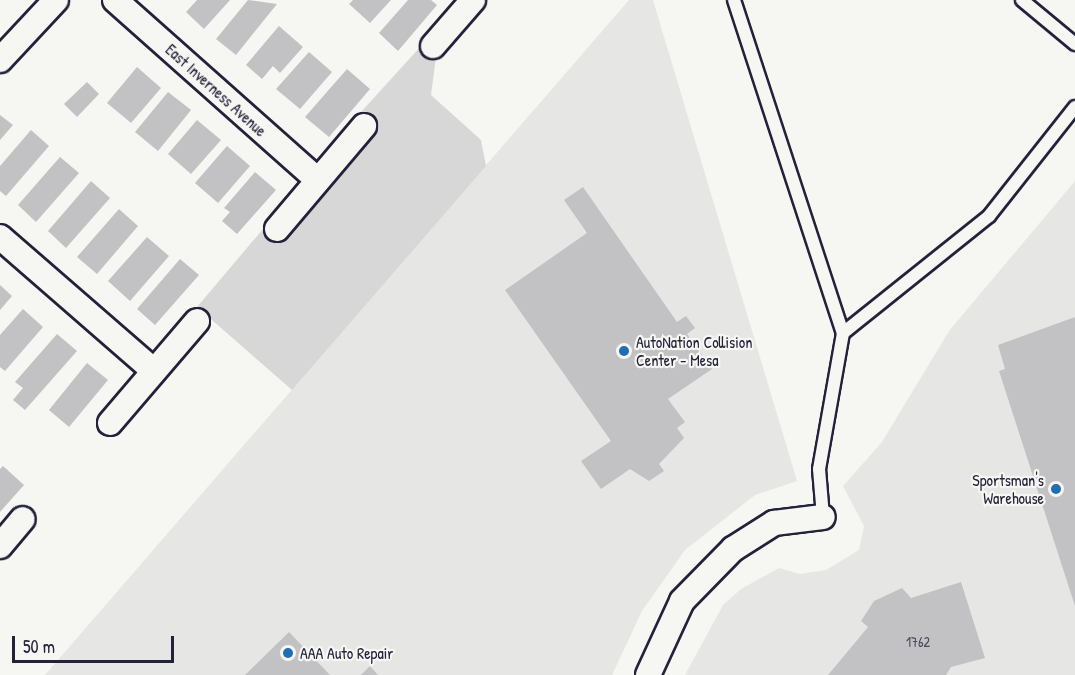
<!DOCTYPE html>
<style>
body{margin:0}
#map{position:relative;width:1075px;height:675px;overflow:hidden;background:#f6f6f2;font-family:"Patrick Hand",sans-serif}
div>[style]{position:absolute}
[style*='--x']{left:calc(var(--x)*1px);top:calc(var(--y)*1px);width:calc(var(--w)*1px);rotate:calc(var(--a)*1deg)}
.built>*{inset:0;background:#e6e6e4}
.green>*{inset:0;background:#d7d7d7}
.building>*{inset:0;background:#c2c2c4}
.roads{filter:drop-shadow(2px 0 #22223b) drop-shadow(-2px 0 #22223b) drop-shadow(0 2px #22223b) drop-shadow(0 -2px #22223b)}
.lane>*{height:12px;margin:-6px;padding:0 6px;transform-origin:6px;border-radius:6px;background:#f6f6f2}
.street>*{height:24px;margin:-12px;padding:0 12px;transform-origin:12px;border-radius:12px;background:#f6f6f2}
.dots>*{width:16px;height:16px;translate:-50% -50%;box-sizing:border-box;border:3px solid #f6f6f2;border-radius:50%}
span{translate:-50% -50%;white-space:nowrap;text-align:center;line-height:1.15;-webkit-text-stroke:4.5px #f6f6f2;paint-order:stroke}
.number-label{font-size:14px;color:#4a4a5d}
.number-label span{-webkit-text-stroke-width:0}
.street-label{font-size:16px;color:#22223b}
.poi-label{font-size:16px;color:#22223b}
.left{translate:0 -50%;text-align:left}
.right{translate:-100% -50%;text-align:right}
.scale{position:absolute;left:12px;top:636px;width:162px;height:27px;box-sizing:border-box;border:3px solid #22223b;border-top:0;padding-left:8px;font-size:18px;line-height:21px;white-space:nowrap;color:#22223b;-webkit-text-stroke:4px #f6f6f2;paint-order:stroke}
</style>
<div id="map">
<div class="built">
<i style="clip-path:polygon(629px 0,653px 0,797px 481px,755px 495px,685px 550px,642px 611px,612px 675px,45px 675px)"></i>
<i style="clip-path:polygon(1075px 181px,1075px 675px,685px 675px,723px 605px,741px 589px,779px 568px,800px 574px,826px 570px,859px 550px,864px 526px,843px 486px,882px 442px,949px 331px)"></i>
</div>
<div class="green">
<i style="clip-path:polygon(422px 45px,436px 57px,431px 95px,481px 140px,486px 166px,292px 390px,197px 307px,263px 229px,277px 239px,375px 125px,361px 112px)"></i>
</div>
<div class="building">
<i style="clip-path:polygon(197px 0,230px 0,204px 29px,186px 12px)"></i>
<i style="clip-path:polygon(248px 0,277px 4px,236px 55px,216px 39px)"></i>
<i style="clip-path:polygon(353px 0,391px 0,370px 23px,349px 4px)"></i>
<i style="clip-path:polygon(408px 0,431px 0,437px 5px,398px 51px,379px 33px)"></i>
<i style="clip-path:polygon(279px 26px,303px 47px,280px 73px,273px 66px,262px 79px,246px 65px)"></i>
<i style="clip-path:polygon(309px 52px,332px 72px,300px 109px,276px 89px)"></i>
<i style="clip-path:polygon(137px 67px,161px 88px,131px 123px,107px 103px)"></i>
<i style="clip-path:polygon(347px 69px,370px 89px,329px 137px,305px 117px)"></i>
<i style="clip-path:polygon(87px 82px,99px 94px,77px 117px,64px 104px)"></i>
<i style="clip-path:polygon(168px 92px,191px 110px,158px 151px,135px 132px)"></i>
<i style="clip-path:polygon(0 115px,13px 125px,0 140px)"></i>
<i style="clip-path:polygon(197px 120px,221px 140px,191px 174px,168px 154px)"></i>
<i style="clip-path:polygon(31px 130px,49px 146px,6px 196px,0 191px,0 166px)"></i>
<i style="clip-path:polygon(227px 146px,250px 166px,218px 203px,195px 183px)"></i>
<i style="clip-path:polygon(60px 157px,79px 173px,36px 222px,18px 205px)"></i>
<i style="clip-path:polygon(255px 172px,276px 190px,237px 234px,222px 221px,230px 212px,224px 208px)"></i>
<i style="clip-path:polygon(91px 181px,110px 198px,66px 248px,48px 231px)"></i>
<i style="clip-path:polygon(583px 187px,677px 322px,686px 316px,695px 328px,687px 334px,712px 369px,668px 399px,685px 422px,677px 428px,684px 438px,659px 464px,664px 471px,649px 481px,630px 469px,601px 489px,581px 461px,611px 441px,505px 290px,587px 233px,564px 200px)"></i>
<i style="clip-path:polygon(119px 209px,138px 226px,97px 274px,77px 257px)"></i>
<i style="clip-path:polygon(147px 237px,169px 256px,130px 301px,108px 281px)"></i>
<i style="clip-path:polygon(180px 259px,199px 275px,155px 325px,137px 309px)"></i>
<i style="clip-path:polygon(0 285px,12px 296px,0 310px)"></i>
<i style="clip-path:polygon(23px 309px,43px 327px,5px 371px,0 367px,0 335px)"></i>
<i style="clip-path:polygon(1075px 317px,1075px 606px,999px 371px,1005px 369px,998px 345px)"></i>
<i style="clip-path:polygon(57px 334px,77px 351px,25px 410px,13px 400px,23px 388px,15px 382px)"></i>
<i style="clip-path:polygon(87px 363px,108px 380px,69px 427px,49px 410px)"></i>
<i style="clip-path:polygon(3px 466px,24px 485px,0 512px,0 469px)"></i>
<i style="clip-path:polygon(961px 582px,985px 658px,951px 667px,946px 675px,828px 675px,868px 627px,861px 621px,874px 601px,902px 588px,911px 598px)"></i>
<i style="clip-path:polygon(289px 632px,330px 675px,245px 675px)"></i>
<i style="clip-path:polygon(370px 666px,378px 675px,361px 675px)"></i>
</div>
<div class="roads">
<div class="lane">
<i style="--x:734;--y:0;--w:350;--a:71.9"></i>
<i style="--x:843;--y:333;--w:138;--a:100"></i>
<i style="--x:819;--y:469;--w:48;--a:85.2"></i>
<i style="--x:1022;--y:0;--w:69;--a:39.7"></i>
<i style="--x:843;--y:333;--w:187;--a:-38.7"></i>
<i style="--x:989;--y:216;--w:139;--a:-51.7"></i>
</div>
<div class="street">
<i style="--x:115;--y:0;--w:271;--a:41.6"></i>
<i style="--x:433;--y:46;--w:61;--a:-49"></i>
<i style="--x:0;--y:60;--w:82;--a:-47"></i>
<i style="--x:277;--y:229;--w:135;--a:-49.8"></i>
<i style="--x:0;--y:237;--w:204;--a:41"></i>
<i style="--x:110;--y:423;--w:134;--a:-49.5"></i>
<i style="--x:0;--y:546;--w:35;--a:-50"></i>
<i style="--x:648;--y:675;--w:81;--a:-65.3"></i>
<i style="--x:682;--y:601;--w:73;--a:-45.6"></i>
<i style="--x:733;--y:549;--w:49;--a:-32.4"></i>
<i style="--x:774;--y:523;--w:49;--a:-7"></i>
</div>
</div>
<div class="dots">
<i style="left:624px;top:351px;background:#1f6fb2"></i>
<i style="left:1056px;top:489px;background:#1f6fb2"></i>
<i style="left:288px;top:653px;background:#1f6fb2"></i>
</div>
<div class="number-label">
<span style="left:918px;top:642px">1762</span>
</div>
<div class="street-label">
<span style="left:216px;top:90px;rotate:42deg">East Inverness Avenue</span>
</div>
<div class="poi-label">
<span class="left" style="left:636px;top:351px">AutoNation Collision<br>Center - Mesa</span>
<span class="right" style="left:1044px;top:489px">Sportsman's<br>Warehouse</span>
<span class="left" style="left:300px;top:653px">AAA Auto Repair</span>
</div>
<div class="scale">50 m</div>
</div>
